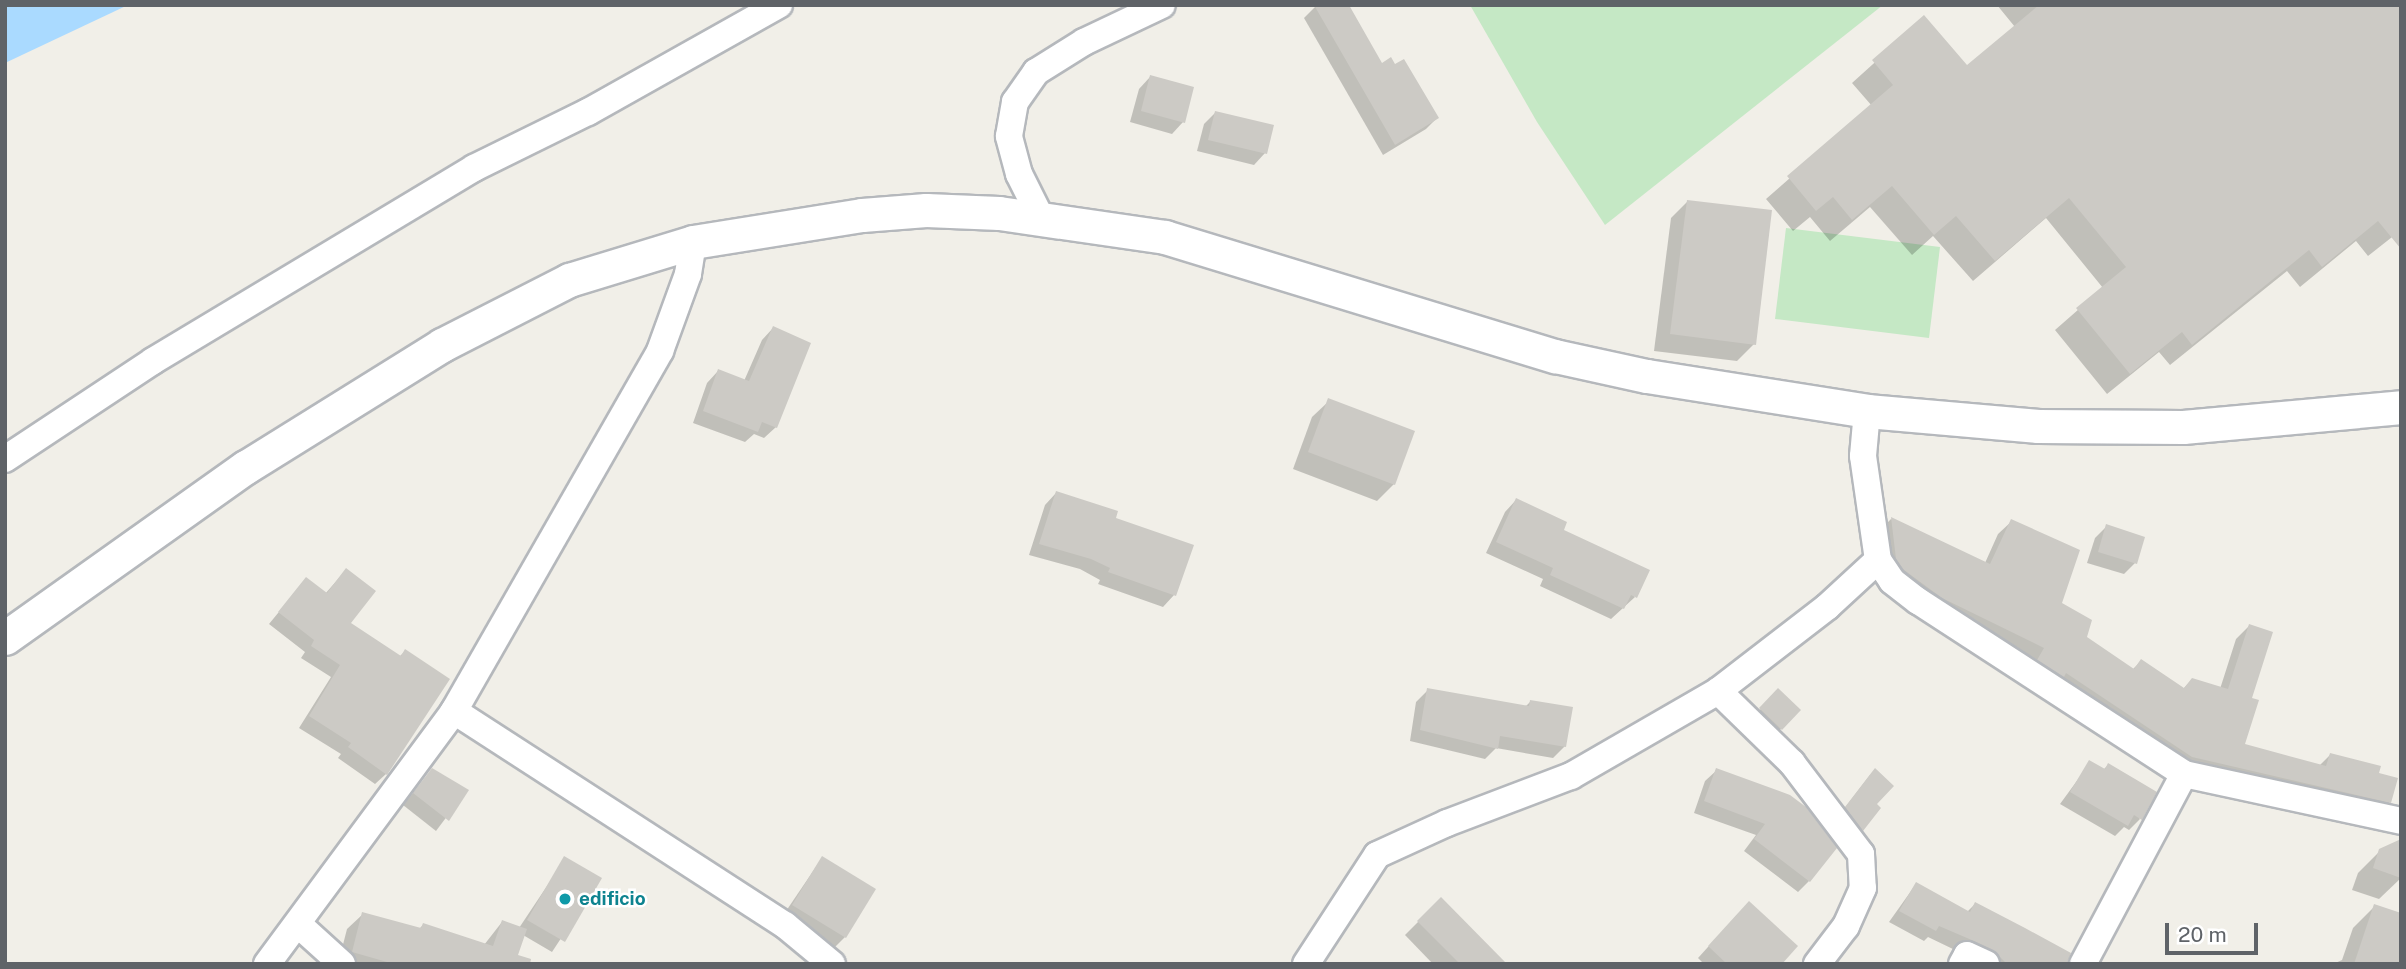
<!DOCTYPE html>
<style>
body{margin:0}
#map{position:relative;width:2406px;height:969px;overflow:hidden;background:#f1efe8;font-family:"Public Sans",sans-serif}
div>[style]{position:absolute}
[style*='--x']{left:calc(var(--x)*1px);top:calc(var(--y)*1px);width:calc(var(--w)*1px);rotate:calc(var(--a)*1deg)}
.green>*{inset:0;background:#c5e8c5}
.water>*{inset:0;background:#aadaff}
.shadow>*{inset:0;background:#0003}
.building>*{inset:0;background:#cccac5}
.roads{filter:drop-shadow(2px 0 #b5b8bc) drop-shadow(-2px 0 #b5b8bc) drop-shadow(0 2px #b5b8bc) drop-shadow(0 -2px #b5b8bc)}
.minor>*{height:26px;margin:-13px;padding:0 13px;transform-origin:13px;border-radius:13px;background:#fff}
.tertiary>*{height:33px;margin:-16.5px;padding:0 16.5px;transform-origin:16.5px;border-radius:16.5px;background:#fff}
.dots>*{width:19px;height:19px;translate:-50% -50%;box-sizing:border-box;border:4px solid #fff;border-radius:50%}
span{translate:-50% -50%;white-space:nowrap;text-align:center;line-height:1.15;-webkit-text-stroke:5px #fff;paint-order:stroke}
.culture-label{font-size:19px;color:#0d838f;font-weight:700}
.left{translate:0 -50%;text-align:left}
.frame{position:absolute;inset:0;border:7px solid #5f6368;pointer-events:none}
.scale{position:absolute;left:2165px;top:923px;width:93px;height:32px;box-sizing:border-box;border:4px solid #5f6368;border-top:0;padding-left:9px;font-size:21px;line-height:24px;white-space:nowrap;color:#5f6368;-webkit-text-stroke:5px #fff;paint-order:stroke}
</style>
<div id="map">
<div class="green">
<i style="clip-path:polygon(1470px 5px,1883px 5px,1605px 225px,1537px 122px)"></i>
<i style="clip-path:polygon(1786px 228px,1940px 247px,1929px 338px,1775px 319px)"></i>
</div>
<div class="water">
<i style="clip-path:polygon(5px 5px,128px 5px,5px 63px)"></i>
</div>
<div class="shadow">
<i style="clip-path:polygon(1317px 5px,1437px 118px,1426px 129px,1383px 155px,1304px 18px)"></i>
<i style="clip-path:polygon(1997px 5px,2401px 5px,2401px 230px,2368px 256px,2356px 241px,2300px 287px,2287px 271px,2170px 365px,2159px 352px,2107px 394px,2055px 330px,2103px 288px,2046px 218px,1973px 281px,1933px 236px,1912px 255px,1870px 207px,1830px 241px,1810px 217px,1793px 231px,1766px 199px,1872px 106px,1852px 83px,1924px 18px,1966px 68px,2015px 27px)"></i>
<i style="clip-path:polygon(1150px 77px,1183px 122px,1172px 134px,1130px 122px,1139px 89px)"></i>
<i style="clip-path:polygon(1215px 113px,1265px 153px,1254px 165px,1197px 151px,1204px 124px)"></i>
<i style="clip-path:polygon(1688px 201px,1754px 344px,1737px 361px,1654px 351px,1671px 218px)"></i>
<i style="clip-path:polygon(773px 328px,776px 427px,764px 438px,754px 434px,745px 442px,693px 423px,707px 383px,718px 371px,744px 381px,762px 340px)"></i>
<i style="clip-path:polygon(1329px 401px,1394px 484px,1377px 501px,1293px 469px,1312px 417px)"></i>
<i style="clip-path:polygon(1056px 493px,1114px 519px,1174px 595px,1163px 607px,1098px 584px,1100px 580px,1080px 569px,1029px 555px,1045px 505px)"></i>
<i style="clip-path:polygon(1516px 500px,1561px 531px,1635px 597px,1611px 619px,1540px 586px,1543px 579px,1486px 553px,1505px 512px)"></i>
<i style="clip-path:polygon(1891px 519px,1985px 563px,1998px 534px,2012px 521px,2060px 604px,2085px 637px,2132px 670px,2141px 661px,2183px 689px,2192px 680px,2220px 689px,2236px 639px,2249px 626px,2250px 699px,2243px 745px,2319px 766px,2330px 755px,2377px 774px,2390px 802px,2376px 816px,2179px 771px,1890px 584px,1878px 532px)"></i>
<i style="clip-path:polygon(2107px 526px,2135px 563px,2124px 574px,2087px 563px,2095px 538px)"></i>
<i style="clip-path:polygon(346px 570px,348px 624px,399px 657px,405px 651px,386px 774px,375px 784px,338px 758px,341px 754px,299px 728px,331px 677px,301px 658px,305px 652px,269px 624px,306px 579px,325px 594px)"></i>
<i style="clip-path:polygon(1428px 690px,1525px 707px,1530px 702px,1565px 746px,1553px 758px,1496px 748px,1485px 759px,1410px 741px,1416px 702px)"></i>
<i style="clip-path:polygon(1778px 691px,1799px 710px,1776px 734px,1755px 715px)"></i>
<i style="clip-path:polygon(2090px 763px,2103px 770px,2108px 765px,2140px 819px,2129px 830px,2124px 827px,2115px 836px,2060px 804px)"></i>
<i style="clip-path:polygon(432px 770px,466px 791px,436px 831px,403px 805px)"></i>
<i style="clip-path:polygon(1717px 770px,1789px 797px,1809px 881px,1798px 892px,1744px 851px,1756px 835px,1694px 813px,1705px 781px)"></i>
<i style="clip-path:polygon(1870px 775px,1874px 804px,1879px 808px,1857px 835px,1841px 813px)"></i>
<i style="clip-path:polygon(2380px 851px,2401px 878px,2379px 899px,2352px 890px,2358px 873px)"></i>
<i style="clip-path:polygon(822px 858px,845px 937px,834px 948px,782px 917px)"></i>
<i style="clip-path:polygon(565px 859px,600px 879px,552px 952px,523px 935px,513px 964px,338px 964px,347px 929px,363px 914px,419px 929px,423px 925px,484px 945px,502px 922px,519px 928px)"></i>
<i style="clip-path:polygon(1916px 884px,1967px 912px,1975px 904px,2057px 964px,1984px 964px,1928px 937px,1924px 941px,1889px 922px)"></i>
<i style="clip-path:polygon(1441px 899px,1505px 964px,1433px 964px,1405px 935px)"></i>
<i style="clip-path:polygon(2375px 906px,2401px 964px,2333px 964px,2342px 960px,2353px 928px)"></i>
<i style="clip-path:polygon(1737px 915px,1780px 964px,1704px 964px,1698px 958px)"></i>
</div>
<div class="building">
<i style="clip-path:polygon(1314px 5px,1349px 5px,1382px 63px,1391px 57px,1395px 64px,1404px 59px,1439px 118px,1395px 145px)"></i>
<i style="clip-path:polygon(2039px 5px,2401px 5px,2401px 249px,2378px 221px,2322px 267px,2309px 250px,2192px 345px,2182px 332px,2130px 374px,2076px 308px,2126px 267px,2069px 198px,1995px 261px,1956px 216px,1934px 235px,1892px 186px,1852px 220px,1833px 197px,1816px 211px,1787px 176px,1893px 85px,1872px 60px,1924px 15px,1967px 65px)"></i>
<i style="clip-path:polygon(1150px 75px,1194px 87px,1185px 123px,1141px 111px)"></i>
<i style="clip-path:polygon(1215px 111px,1274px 125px,1267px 154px,1208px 140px)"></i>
<i style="clip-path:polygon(1687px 200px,1772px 210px,1756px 345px,1670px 334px)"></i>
<i style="clip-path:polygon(773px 326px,811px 343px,777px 428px,762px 422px,758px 432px,703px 411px,718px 369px,749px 381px)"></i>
<i style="clip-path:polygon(1328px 398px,1415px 431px,1395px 485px,1308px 452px)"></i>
<i style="clip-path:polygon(1056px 491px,1118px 511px,1116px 518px,1194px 545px,1176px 596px,1108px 572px,1110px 568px,1091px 559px,1039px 544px)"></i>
<i style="clip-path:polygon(1516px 498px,1567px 522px,1564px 530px,1650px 570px,1637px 598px,1631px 595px,1624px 609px,1550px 575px,1553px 568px,1496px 542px)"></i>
<i style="clip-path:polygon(1891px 517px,1990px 564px,2011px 519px,2080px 550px,2062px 603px,2092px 620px,2087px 637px,2134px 669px,2141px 659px,2184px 688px,2192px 678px,2228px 689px,2249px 624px,2273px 632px,2252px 698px,2259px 700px,2245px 744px,2326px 766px,2330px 753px,2381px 766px,2379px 773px,2398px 778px,2391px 803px,2192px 757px,2066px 673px,2064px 677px,2037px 660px,2044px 648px,1942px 598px,1904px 570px,1896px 559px)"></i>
<i style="clip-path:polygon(2106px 524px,2145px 537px,2137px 564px,2098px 552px)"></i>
<i style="clip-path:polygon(346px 568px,376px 591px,351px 623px,401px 656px,405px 649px,450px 679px,387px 775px,348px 747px,351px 743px,309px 716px,340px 665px,311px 646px,314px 640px,278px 612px,306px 577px,327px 593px)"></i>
<i style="clip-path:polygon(1427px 688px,1529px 706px,1530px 700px,1573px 707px,1566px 747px,1500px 736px,1498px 749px,1420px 730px)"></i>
<i style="clip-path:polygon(1778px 688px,1801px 710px,1782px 730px,1759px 708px)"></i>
<i style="clip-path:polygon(2089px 760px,2105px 769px,2108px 763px,2157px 792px,2142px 820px,2134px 815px,2128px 826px,2070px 792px)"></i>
<i style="clip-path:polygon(432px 768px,469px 790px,449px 821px,413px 793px)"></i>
<i style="clip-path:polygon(1716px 768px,1790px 795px,1806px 807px,1837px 848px,1810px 882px,1754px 839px,1765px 824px,1704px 801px)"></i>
<i style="clip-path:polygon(1875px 768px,1894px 786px,1877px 804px,1881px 808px,1863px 831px,1845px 807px)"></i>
<i style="clip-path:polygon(2401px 839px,2401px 878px,2373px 868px,2379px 849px)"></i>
<i style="clip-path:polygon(564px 856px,602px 878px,565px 942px,527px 920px)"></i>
<i style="clip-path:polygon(822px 856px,876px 889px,846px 938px,792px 905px)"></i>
<i style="clip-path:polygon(1916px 882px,1970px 912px,1975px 902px,2025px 928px,2071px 953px,2067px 964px,2007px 964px,1993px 950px,1974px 941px,1939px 926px,1936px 931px,1899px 911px)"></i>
<i style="clip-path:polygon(1441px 897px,1507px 964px,1460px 964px,1417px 921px)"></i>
<i style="clip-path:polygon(1749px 901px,1798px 946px,1782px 964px,1727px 964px,1708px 946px)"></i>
<i style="clip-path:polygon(2374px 904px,2401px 913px,2401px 964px,2354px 964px)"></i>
<i style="clip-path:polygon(362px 912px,421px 928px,423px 923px,493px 946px,502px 920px,527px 929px,518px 955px,531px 959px,530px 964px,394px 964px,352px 952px)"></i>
</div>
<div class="roads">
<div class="minor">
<i style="--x:1041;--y:218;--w:49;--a:-116.6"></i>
<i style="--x:1019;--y:174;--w:39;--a:-105"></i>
<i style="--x:1009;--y:136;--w:35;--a:-80"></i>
<i style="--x:1015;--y:102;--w:37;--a:-55"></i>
<i style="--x:1036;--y:72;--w:57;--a:-32"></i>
<i style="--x:1084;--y:42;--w:86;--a:-25.4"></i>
<i style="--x:1867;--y:411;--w:45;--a:95.1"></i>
<i style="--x:1863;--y:456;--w:105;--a:81.8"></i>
<i style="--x:1878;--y:560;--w:25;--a:56"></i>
<i style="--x:1892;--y:581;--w:33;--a:38"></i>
<i style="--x:1918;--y:601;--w:317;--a:33"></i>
<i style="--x:2184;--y:774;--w:222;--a:12.2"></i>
<i style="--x:5;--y:459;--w:178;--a:-33.5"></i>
<i style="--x:153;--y:361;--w:375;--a:-31"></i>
<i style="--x:474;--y:168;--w:127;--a:-26.2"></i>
<i style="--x:588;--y:112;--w:219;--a:-29.3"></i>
<i style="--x:1718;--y:691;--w:103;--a:44.2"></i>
<i style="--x:1792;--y:763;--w:114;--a:52.8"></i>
<i style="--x:1861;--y:854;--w:34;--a:87"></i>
<i style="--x:1863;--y:888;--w:42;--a:114.1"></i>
<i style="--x:1846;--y:926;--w:48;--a:127.3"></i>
<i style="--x:454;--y:711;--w:394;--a:32.9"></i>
<i style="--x:785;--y:925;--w:61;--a:39.7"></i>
<i style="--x:299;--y:925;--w:58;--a:42.2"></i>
<i style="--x:267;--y:964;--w:315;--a:-53.5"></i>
<i style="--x:454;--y:711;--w:415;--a:-60.2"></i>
<i style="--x:660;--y:351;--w:82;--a:-70"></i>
<i style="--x:688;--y:274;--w:32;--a:-81"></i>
<i style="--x:1306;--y:964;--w:130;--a:-56.9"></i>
<i style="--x:1377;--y:855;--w:77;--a:-24.6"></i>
<i style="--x:1447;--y:823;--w:133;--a:-20.8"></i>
<i style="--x:1571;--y:776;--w:170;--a:-30"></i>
<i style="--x:1718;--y:691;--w:138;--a:-37.6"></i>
<i style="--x:1827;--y:607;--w:69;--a:-42.7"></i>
<i style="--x:1962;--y:964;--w:10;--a:-61"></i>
<i style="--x:1967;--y:955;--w:21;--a:25"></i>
<i style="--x:2083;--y:964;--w:215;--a:-62"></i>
</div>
<div class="tertiary">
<i style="--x:5;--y:638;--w:296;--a:-35.4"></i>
<i style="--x:246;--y:467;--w:231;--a:-31.9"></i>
<i style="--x:442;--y:345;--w:143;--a:-27.1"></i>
<i style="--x:569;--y:280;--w:130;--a:-17"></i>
<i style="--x:693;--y:242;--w:171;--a:-9.1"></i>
<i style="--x:862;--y:215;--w:64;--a:-4.5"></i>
<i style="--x:926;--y:210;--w:73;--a:2.4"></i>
<i style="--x:999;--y:213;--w:168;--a:8.2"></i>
<i style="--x:1165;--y:237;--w:408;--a:17"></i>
<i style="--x:1555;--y:356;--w:94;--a:12.3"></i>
<i style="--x:1647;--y:376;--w:223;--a:9"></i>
<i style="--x:1867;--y:411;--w:172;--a:5"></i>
<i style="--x:2038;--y:426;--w:145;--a:0.4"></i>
<i style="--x:2183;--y:427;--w:219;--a:-5.2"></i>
</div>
</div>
<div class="dots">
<i style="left:565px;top:899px;background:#0f9aa8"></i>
</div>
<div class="culture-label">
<span class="left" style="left:579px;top:899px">edificio</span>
</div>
<div class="frame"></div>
<div class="scale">20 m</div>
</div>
